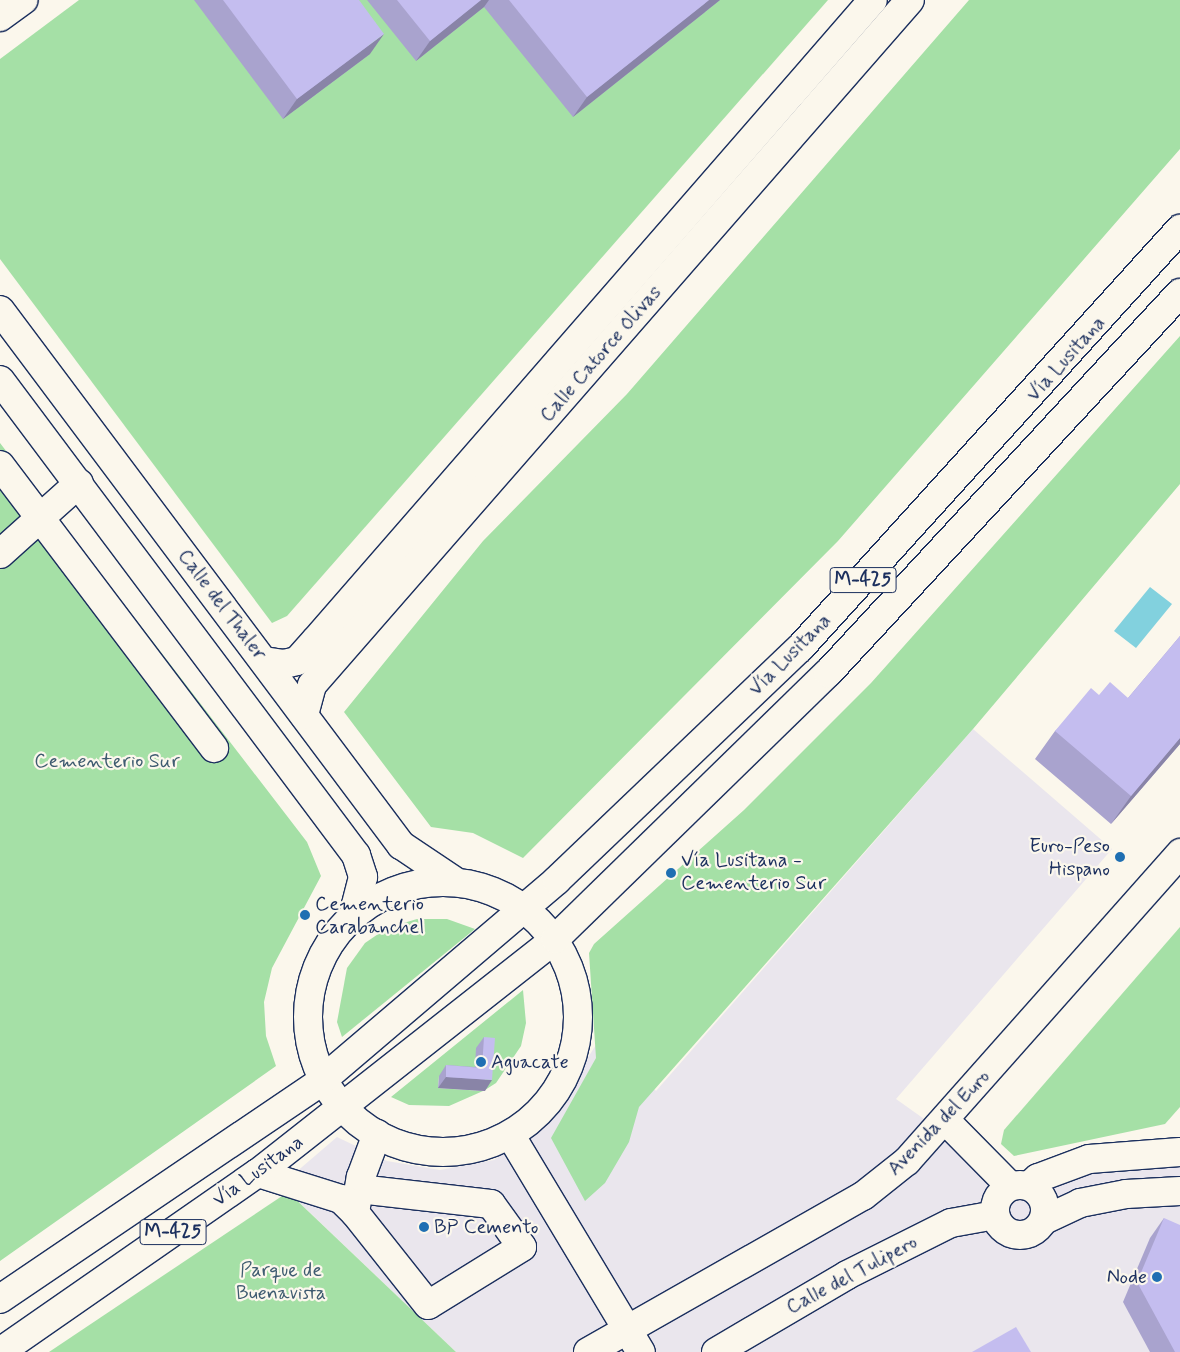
<!DOCTYPE html>
<meta charset="utf-8">
<style>
body{margin:0}
#map{position:relative;width:1180px;height:1352px;overflow:hidden;background:#fbf7ec;font-family:Mynerve,sans-serif}
div>[style]{position:absolute}
[style*='--x']{left:calc(var(--x)*1px);top:calc(var(--y)*1px);width:calc(var(--w)*1px);rotate:calc(var(--a)*1deg)}
.built>*{inset:0;background:#eae6ed}
.green>*{inset:0;background:#a5e0a6}
.water>*{inset:0;background:#82d1de}
.roads{filter:drop-shadow(1px 0 #1b2f5e) drop-shadow(-1px 0 #1b2f5e) drop-shadow(0 1px #1b2f5e) drop-shadow(0 -1px #1b2f5e)}
.minor>*{height:28px;margin:-14px;padding:0 14px;transform-origin:14px;border-radius:14px;background:#fbf7ec}
.minor>.ring{margin:-14px;padding:0;box-sizing:content-box;background:none;border:28px solid #fbf7ec;border-radius:50%}
.major>*{height:28px;margin:-14px;padding:0 14px;transform-origin:14px;border-radius:14px;background:#fbf7ec}
.wall>*{inset:0;background:#a9a3ce}
.shaded-wall>*{inset:0;background:#8984a7}
.building>*{inset:0;background:#c4bdef}
.dots>*{width:14px;height:14px;translate:-50% -50%;box-sizing:border-box;border:2px solid #fbf7ec;border-radius:50%}
span{translate:-50% -50%;white-space:nowrap;text-align:center;line-height:1.15;-webkit-text-stroke:4.5px #fbf7ec;paint-order:stroke}
.shield-label span{padding:1px 4px;background:#fbf7ec;border:1px solid;border-radius:4px;-webkit-text-stroke-width:0}
.shield-label{font-size:19px;color:#1b2f5e;font-weight:700}
.street-label{font-size:20px;color:#1b2f5e}
.park-label{font-size:20px;color:#3e5b70}
.poi-label{font-size:20px;color:#1b2f5e}
.right{translate:-100% -50%;text-align:right}
.left{translate:0 -50%;text-align:left}
</style>
<div id="map">
<div class="built">
<i style="clip-path:polygon(973px 729px,1112px 849px,896px 1099px,996px 1170px,1015px 1175px,1089px 1159px,1180px 1152px,1180px 1352px,456px 1352px,281px 1185px,337px 1137px,387px 1161px,440px 1170px,494px 1160px,547px 1123px,604px 1032px,656px 1091px)"></i>
</div>
<div class="green">
<i style="clip-path:polygon(79px 0,828px 0,287px 616px,272px 623px,0 259px,0 59px)"></i>
<i style="clip-path:polygon(969px 0,1180px 0,1180px 149px,838px 541px,523px 858px,473px 833px,431px 827px,344px 712px,483px 541px,627px 394px)"></i>
<i style="clip-path:polygon(1180px 336px,1180px 484px,973px 729px,639px 1107px,629px 1142px,605px 1183px,585px 1201px,551px 1138px,596px 1058px,589px 953px,594px 944px,744px 810px,871px 683px)"></i>
<i style="clip-path:polygon(0 443px,307px 842px,321px 876px,272px 968px,264px 1002px,266px 1036px,276px 1066px,0 1261px)"></i>
<i style="clip-path:polygon(417px 919px,447px 919px,475px 929px,342px 1037px,337px 1022px,347px 968px,365px 943px,387px 928px)"></i>
<i style="clip-path:polygon(1180px 927px,1180px 1107px,1165px 1124px,1014px 1156px,1001px 1144px,1004px 1130px)"></i>
<i style="clip-path:polygon(523px 990px,526px 1023px,521px 1046px,496px 1083px,485px 1090px,474px 1079px,439px 1076px,438px 1088px,483px 1091px,449px 1106px,409px 1105px,391px 1097px)"></i>
<i style="clip-path:polygon(288px 1192px,456px 1352px,49px 1352px)"></i>
</div>
<div class="water">
<i style="clip-path:polygon(1150px 587px,1172px 604px,1136px 648px,1114px 631px)"></i>
</div>
<div class="roads">
<div class="minor">
<i style="--x:0;--y:17;--w:29;--a:-36"></i>
<i style="--x:0;--y:310;--w:669;--a:53.15"></i>
<i style="--x:401;--y:845;--w:63;--a:33.9"></i>
<i style="--x:0;--y:380;--w:594;--a:53.15"></i>
<i style="--x:356;--y:855;--w:23;--a:72"></i>
<i style="--x:363;--y:877;--w:40;--a:104.4"></i>
<i style="--x:0;--y:465;--w:355;--a:52.9"></i>
<i style="--x:0;--y:554;--w:106;--a:-41.9"></i>
<i style="--x:264;--y:661;--w:20;--a:9"></i>
<i style="--x:284;--y:664;--w:13;--a:-13"></i>
<i style="--x:297;--y:661;--w:28;--a:-48"></i>
<i style="--x:316;--y:640;--w:848;--a:-48.97"></i>
<i style="--x:304;--y:715;--w:31;--a:-75"></i>
<i style="--x:312;--y:685;--w:909;--a:-48.88"></i>
<i class="ring" style="left:308px;top:882px;width:242px;height:242px"></i>
<i style="--x:946;--y:1121;--w:91;--a:45.4"></i>
<i style="--x:511;--y:1136;--w:252;--a:59"></i>
<i style="--x:258;--y:1173;--w:87;--a:17.4"></i>
<i style="--x:341;--y:1199;--w:20;--a:45"></i>
<i class="ring" style="left:995px;top:1185px;width:22px;height:22px"></i>
<i style="--x:1029;--y:1186;--w:12;--a:-42"></i>
<i style="--x:1038;--y:1178;--w:54;--a:-20.4"></i>
<i style="--x:1089;--y:1159;--w:91;--a:-4.4"></i>
<i style="--x:359;--y:1189;--w:133;--a:6.5"></i>
<i style="--x:491;--y:1204;--w:53;--a:54.2"></i>
<i style="--x:522;--y:1247;--w:110;--a:148.3"></i>
<i style="--x:428;--y:1305;--w:117;--a:-128.4"></i>
<i style="--x:355;--y:1213;--w:36;--a:-81"></i>
<i style="--x:361;--y:1177;--w:46;--a:-69.6"></i>
<i style="--x:1044;--y:1220;--w:40;--a:-25"></i>
<i style="--x:1080;--y:1203;--w:47;--a:-11.1"></i>
<i style="--x:1126;--y:1194;--w:54;--a:-3.2"></i>
<i style="--x:588;--y:1352;--w:316;--a:-29.6"></i>
<i style="--x:863;--y:1196;--w:56;--a:-38.5"></i>
<i style="--x:907;--y:1161;--w:412;--a:-48.4"></i>
<i style="--x:716;--y:1352;--w:152;--a:-30.4"></i>
<i style="--x:847;--y:1275;--w:116;--a:-26.6"></i>
<i style="--x:951;--y:1223;--w:45;--a:-10.3"></i>
</div>
<div class="major">
<i style="--x:0;--y:1299;--w:387;--a:-34.1"></i>
<i style="--x:320;--y:1082;--w:311;--a:-40.4"></i>
<i style="--x:557;--y:880;--w:336;--a:-43.7"></i>
<i style="--x:800;--y:648;--w:566;--a:-47.79"></i>
<i style="--x:0;--y:1352;--w:314;--a:-34.8"></i>
<i style="--x:258;--y:1173;--w:378;--a:-38.2"></i>
<i style="--x:555;--y:939;--w:381;--a:-44.3"></i>
<i style="--x:828;--y:673;--w:518;--a:-47.19"></i>
</div>
</div>
<div class="wall">
<i style="clip-path:polygon(194px 0,359px 0,370px 54px,283px 119px)"></i>
<i style="clip-path:polygon(367px 0,720px 0,573px 117px,484px 7px,416px 61px)"></i>
<i style="clip-path:polygon(1180px 636px,1180px 744px,1111px 824px,1035px 759px,1055px 731px,1099px 695px,1128px 698px)"></i>
<i style="clip-path:polygon(484px 1037px,485px 1091px,438px 1088px,439px 1076px,446px 1065px,475px 1067px,476px 1048px)"></i>
<i style="clip-path:polygon(1164px 1218px,1180px 1352px,1150px 1352px,1123px 1302px,1150px 1238px)"></i>
</div>
<div class="shaded-wall">
<i style="clip-path:polygon(481px 0,489px 0,484px 7px,416px 61px,430px 41px)"></i>
<i style="clip-path:polygon(709px 0,720px 0,573px 117px,587px 97px)"></i>
<i style="clip-path:polygon(384px 34px,370px 54px,283px 119px,297px 99px)"></i>
<i style="clip-path:polygon(1180px 738px,1180px 744px,1111px 824px,1131px 796px)"></i>
<i style="clip-path:polygon(446px 1077px,492px 1080px,485px 1091px,438px 1088px)"></i>
</div>
<div class="building">
<i style="clip-path:polygon(223px 0,359px 0,384px 34px,297px 99px)"></i>
<i style="clip-path:polygon(397px 0,481px 0,430px 41px)"></i>
<i style="clip-path:polygon(509px 0,709px 0,587px 97px)"></i>
<i style="clip-path:polygon(1180px 636px,1180px 738px,1131px 796px,1055px 731px,1091px 688px,1099px 695px,1110px 682px,1128px 698px)"></i>
<i style="clip-path:polygon(484px 1037px,495px 1038px,492px 1080px,446px 1077px,446px 1065px,482px 1068px)"></i>
<i style="clip-path:polygon(1164px 1218px,1180px 1225px,1180px 1352px,1175px 1352px,1137px 1282px)"></i>
<i style="clip-path:polygon(1016px 1327px,1031px 1352px,972px 1352px)"></i>
</div>
<div class="dots">
<i style="left:1120px;top:857px;background:#1f6fb2"></i>
<i style="left:671px;top:873px;background:#1f6fb2"></i>
<i style="left:305px;top:915px;background:#1f6fb2"></i>
<i style="left:481px;top:1062px;background:#1f6fb2"></i>
<i style="left:424px;top:1227px;background:#1f6fb2"></i>
<i style="left:1157px;top:1277px;background:#1f6fb2"></i>
</div>
<div class="shield-label">
<span style="left:863px;top:580px">M-425</span>
<span style="left:173px;top:1232px">M-425</span>
</div>
<div class="street-label">
<span style="left:601px;top:354px;rotate:-49deg">Calle Catorce Olivas</span>
<span style="left:1066px;top:359px;rotate:-48deg">Vía Lusitana</span>
<span style="left:222px;top:605px;rotate:53deg">Calle del Thaler</span>
<span style="left:790px;top:655px;rotate:-45deg">Vía Lusitana</span>
<span style="left:939px;top:1123px;rotate:-46deg">Avenida del Euro</span>
<span style="left:258px;top:1171px;rotate:-36deg">Vía Lusitana</span>
<span style="left:852px;top:1275px;rotate:-28deg">Calle del Tulipero</span>
</div>
<div class="park-label">
<span style="left:107px;top:761px">Cementerio Sur</span>
<span style="left:281px;top:1282px">Parque de<br>Buenavista</span>
</div>
<div class="poi-label">
<span class="right" style="left:1110px;top:858px">Euro-Peso<br>Hispano</span>
<span class="left" style="left:681px;top:872px">Vía Lusitana -<br>Cementerio Sur</span>
<span class="left" style="left:315px;top:916px">Cementerio<br>Carabanchel</span>
<span class="left" style="left:491px;top:1062px">Aguacate</span>
<span class="left" style="left:434px;top:1227px">BP Cemento</span>
<span class="right" style="left:1147px;top:1277px">Node</span>
</div>
</div>
